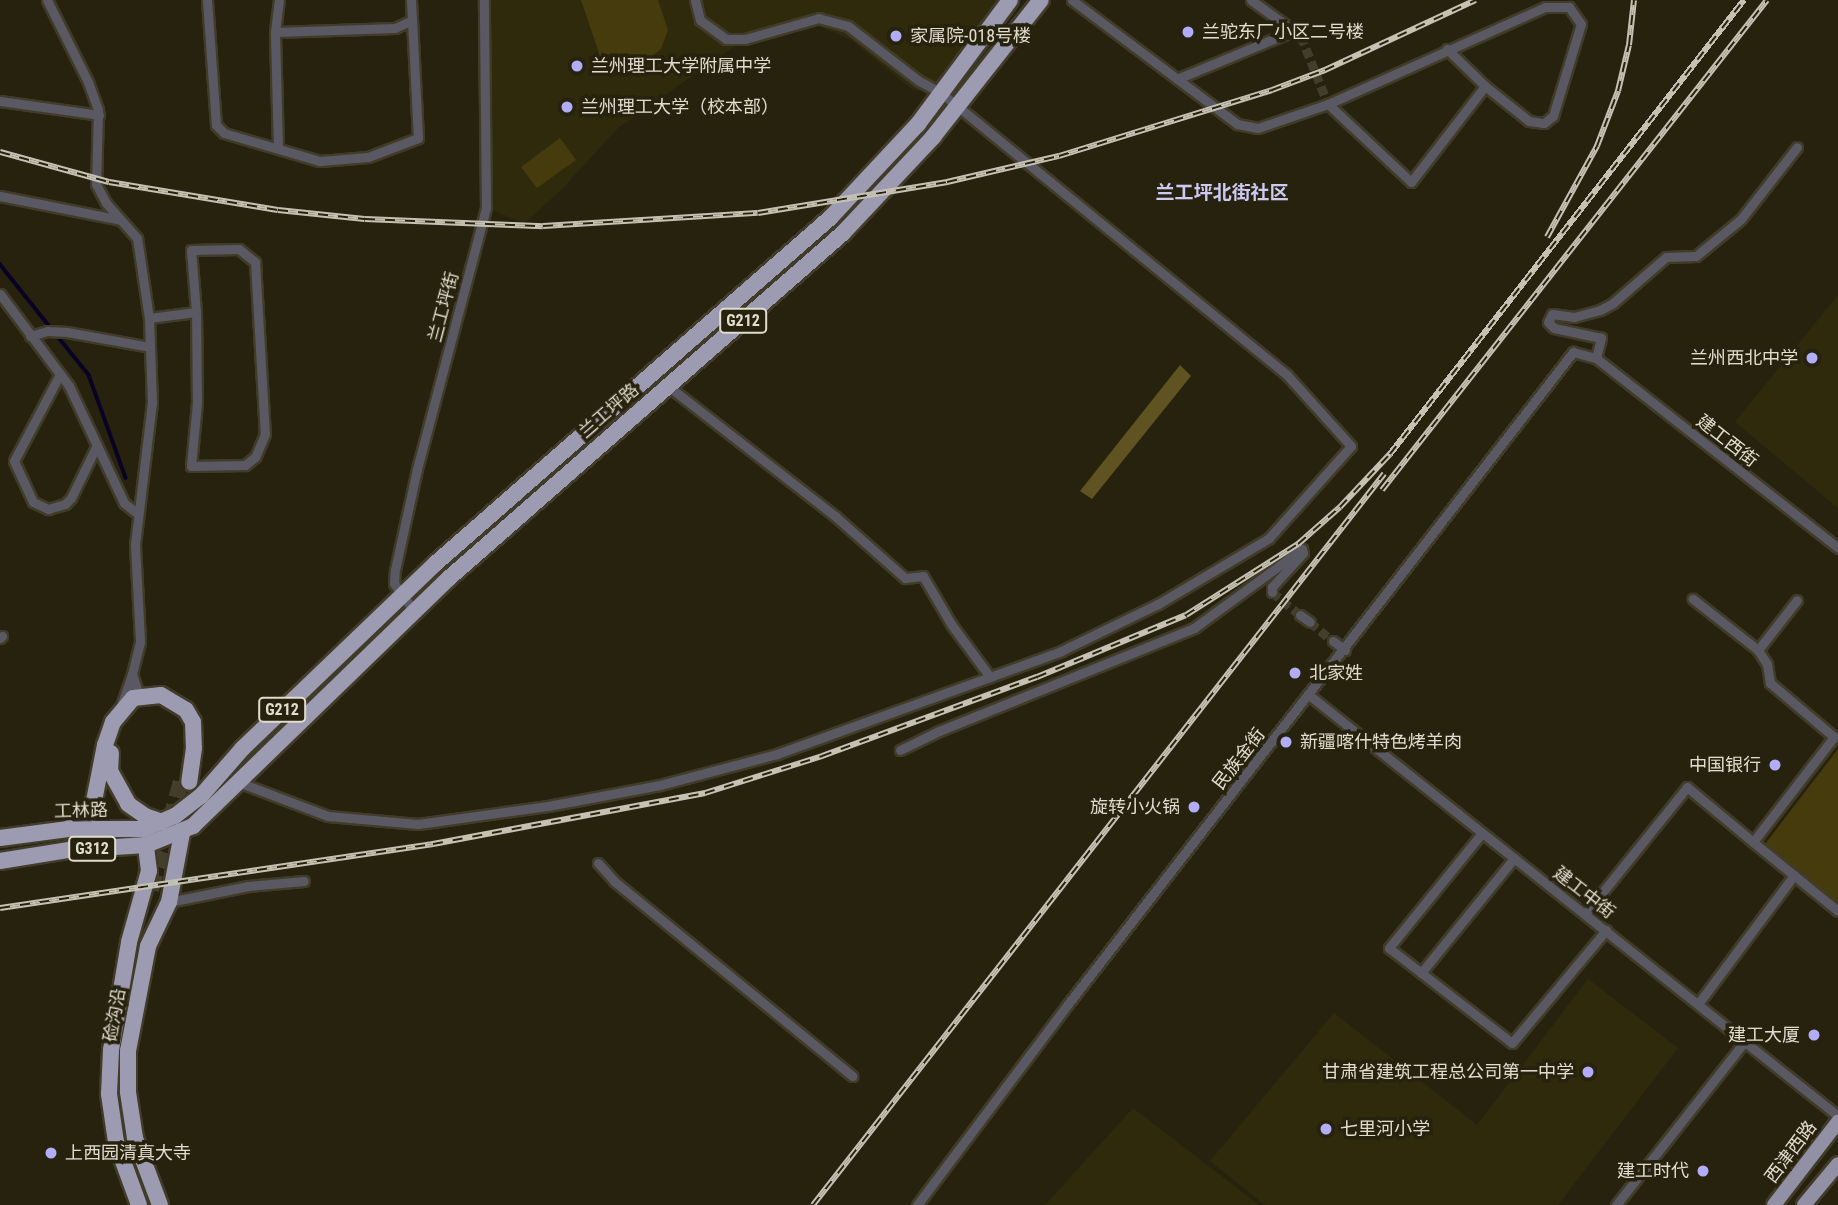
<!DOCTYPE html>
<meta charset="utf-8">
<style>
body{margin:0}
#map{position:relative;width:1838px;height:1205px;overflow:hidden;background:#27220e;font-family:"Roboto Condensed","Noto Sans SC",sans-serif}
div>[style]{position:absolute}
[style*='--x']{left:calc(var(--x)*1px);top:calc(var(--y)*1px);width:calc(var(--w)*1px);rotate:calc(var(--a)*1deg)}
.built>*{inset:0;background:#302a0d}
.green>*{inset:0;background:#453b0d}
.forest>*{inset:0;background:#5f5321}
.stream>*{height:3.5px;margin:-1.75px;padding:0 1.75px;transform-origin:1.75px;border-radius:1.75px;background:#0a0224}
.minor-tunnel>*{height:9px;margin-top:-4.5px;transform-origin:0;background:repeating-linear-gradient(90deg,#433e2b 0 9px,transparent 0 13.5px)}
.trunk-tunnel>*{height:16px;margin-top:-8px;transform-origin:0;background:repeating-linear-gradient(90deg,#433e2b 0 16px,transparent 0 24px)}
.roads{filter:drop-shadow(2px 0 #413c29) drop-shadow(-2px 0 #413c29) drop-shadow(0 2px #413c29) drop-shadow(0 -2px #413c29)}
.minor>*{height:9px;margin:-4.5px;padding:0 4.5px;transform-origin:4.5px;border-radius:4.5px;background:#5a5963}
.primary>*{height:14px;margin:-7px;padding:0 7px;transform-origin:7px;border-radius:7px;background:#9190a4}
.trunk>*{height:16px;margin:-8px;padding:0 8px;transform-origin:8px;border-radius:8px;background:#9c9bb1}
.rail>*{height:6px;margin-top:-3px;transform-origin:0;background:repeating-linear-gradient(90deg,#27220e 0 10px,#c5c2b4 0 20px);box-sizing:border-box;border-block:2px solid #c5c2b4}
.dots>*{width:19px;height:19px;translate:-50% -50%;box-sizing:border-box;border:4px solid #27220e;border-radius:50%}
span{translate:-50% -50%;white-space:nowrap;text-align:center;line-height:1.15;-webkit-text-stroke:7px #27220e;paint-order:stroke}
.shield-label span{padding:2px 5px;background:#27220e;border:2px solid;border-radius:5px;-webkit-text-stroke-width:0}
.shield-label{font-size:16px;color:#e0ddd0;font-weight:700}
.poi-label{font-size:18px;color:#e0ddd0}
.left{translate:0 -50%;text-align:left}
.right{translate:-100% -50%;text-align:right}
.street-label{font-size:18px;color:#e0ddd0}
.neighbourhood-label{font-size:19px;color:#cccaf5;font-weight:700}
</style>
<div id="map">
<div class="built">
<i style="clip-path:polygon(484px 0,1010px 0,941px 93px,913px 90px,851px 40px,804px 20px,745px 39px,618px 128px,562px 189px,525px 223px,486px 208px)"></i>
<i style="clip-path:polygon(1838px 295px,1838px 508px,1735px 422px)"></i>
<i style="clip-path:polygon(1588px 979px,1678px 1048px,1558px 1205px,1265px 1205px,1210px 1161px,1334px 1013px,1477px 1125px)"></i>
<i style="clip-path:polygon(1133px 1108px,1259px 1205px,1045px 1205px)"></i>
</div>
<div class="green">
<i style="clip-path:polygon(581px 0,658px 0,668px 30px,661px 49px,642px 64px,624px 66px,601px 59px)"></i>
<i style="clip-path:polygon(560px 138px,576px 160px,537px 188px,521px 167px)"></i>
<i style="clip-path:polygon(1838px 749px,1838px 915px,1758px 853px)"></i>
</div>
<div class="forest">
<i style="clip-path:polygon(1180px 365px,1191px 376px,1092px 499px,1080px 491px)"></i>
</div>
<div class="stream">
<i style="--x:0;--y:264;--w:82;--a:51.4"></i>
<i style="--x:56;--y:334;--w:53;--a:51.2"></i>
<i style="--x:89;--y:375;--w:109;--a:70.2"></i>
</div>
<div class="minor-tunnel">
<i style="--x:1301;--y:36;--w:73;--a:68.3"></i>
<i style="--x:1272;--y:592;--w:36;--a:39"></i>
<i style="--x:1310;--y:622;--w:30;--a:40"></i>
</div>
<div class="trunk-tunnel">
<i style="--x:151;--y:890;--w:113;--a:-74.6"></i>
</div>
<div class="roads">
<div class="minor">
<i style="--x:47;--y:0;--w:92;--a:63.4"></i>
<i style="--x:88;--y:82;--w:30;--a:70"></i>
<i style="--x:98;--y:110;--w:74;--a:91.5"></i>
<i style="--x:96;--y:184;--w:21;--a:62"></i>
<i style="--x:106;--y:203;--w:47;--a:48.5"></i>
<i style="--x:137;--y:238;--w:81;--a:81.5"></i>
<i style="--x:149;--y:318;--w:84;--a:88"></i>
<i style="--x:152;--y:402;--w:144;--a:96.8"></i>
<i style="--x:135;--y:545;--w:97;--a:87"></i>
<i style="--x:140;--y:642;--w:33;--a:104"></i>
<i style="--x:207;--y:0;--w:125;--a:85.9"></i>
<i style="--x:216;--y:125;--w:11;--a:45"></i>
<i style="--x:224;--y:133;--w:100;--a:16.3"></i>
<i style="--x:320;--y:161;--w:48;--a:-4.8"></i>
<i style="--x:368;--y:157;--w:53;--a:-20.8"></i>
<i style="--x:418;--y:138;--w:118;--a:-92.9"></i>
<i style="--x:1072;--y:0;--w:206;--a:36.9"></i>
<i style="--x:1237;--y:124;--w:21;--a:11"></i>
<i style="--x:1258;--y:128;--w:74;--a:-18.9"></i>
<i style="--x:1328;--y:104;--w:114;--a:43.2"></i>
<i style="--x:1411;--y:182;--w:121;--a:-52.4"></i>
<i style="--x:1485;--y:86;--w:56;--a:38.5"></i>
<i style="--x:1529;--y:121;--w:15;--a:8"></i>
<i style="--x:1544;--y:123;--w:11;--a:-38"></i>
<i style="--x:1553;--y:116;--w:96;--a:-73.1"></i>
<i style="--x:1581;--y:24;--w:21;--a:-125"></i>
<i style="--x:1569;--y:7;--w:24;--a:180"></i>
<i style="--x:1545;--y:7;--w:238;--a:155.9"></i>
<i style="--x:1251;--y:0;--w:62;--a:35.8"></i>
<i style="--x:275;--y:32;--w:120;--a:-1.9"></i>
<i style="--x:395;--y:28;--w:19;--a:-25"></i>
<i style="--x:412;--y:20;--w:20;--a:-93"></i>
<i style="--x:1447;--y:49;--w:53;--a:44.2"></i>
<i style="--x:1177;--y:79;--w:126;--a:-22.5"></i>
<i style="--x:0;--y:101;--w:100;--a:8"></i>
<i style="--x:278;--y:148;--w:116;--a:-91.5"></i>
<i style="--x:275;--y:32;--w:32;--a:-83"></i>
<i style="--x:0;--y:196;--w:123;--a:11.2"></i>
<i style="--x:239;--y:249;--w:21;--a:39"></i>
<i style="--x:255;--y:262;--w:172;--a:86.7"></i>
<i style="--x:265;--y:434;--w:25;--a:113"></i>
<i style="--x:255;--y:457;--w:13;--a:141"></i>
<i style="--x:245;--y:465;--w:54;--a:178.9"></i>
<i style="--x:191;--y:466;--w:64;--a:-84.6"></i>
<i style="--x:197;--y:402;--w:90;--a:-90.6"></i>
<i style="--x:196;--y:312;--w:62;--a:-94.6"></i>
<i style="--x:191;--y:250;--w:48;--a:-1.2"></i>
<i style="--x:0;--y:294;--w:115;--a:53.1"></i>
<i style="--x:69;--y:386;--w:129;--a:64.8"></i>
<i style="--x:124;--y:503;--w:18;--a:38"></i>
<i style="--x:149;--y:318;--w:47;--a:-7.3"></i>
<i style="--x:30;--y:336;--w:18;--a:-16"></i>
<i style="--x:47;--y:331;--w:20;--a:3"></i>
<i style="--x:67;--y:332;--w:84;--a:10.2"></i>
<i style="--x:1596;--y:358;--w:21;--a:-76"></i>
<i style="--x:1601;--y:338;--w:48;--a:-168"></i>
<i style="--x:1554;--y:328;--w:8;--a:-135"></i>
<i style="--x:1548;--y:322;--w:9;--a:-63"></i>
<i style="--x:1552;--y:314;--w:22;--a:8"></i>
<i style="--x:1574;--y:317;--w:27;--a:-15"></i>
<i style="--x:1600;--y:310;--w:15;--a:-28"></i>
<i style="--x:1613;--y:303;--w:70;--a:-41"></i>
<i style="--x:1666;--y:257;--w:30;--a:-2"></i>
<i style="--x:1696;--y:256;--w:58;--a:-39.4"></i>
<i style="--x:1741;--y:219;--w:91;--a:-52.1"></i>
<i style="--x:60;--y:374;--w:98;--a:117.9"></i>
<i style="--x:14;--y:461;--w:45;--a:65.1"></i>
<i style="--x:33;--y:502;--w:17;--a:25"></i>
<i style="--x:48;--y:509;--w:18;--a:-16"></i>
<i style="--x:65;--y:504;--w:8;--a:-45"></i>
<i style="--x:71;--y:498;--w:59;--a:-63.9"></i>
<i style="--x:668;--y:386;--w:212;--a:37.9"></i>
<i style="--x:835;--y:516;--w:94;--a:41.5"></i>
<i style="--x:905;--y:578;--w:18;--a:-6"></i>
<i style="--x:923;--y:576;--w:56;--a:59.7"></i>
<i style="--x:951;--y:624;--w:66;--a:53.7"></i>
<i style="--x:414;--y:611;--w:34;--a:-126"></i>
<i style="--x:394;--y:583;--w:13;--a:-86"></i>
<i style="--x:395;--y:570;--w:103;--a:-77.7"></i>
<i style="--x:417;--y:469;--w:270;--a:-75.2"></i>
<i style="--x:486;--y:208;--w:208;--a:-90.6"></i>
<i style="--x:1300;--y:615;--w:12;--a:35"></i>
<i style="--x:0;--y:638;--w:3;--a:-45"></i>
<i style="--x:1333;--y:641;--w:15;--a:37"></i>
<i style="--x:1758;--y:650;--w:63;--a:-52"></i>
<i style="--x:1309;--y:695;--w:676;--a:38.51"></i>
<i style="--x:121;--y:706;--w:34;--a:-71"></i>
<i style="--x:132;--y:674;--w:19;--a:72"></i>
<i style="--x:138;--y:692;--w:7;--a:16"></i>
<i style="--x:900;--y:750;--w:43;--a:-26"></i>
<i style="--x:939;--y:731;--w:275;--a:-22"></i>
<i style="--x:1194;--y:628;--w:134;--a:-36.2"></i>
<i style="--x:1302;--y:549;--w:4;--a:76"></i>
<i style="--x:1303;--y:553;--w:46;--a:132.4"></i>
<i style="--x:1272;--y:587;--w:5;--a:90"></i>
<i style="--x:238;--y:782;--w:96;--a:20.7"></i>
<i style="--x:328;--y:816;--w:90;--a:5.1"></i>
<i style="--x:418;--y:824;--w:131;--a:-7.9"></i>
<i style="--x:548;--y:806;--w:114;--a:-10.6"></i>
<i style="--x:660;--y:785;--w:121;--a:-14.8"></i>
<i style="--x:777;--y:754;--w:302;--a:-19.9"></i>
<i style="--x:1061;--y:651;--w:108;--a:-25.9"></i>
<i style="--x:1158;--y:604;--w:129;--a:-30.7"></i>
<i style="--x:1269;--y:538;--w:123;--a:-48.3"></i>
<i style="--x:1351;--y:446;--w:96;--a:-132"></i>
<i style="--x:1287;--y:375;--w:446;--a:-140.8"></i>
<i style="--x:941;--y:93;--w:25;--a:-151"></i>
<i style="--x:919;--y:81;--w:90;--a:-142.2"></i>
<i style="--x:848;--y:26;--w:30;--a:-165"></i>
<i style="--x:819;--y:18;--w:77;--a:164.2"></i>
<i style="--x:745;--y:39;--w:19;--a:180"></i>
<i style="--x:726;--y:39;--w:32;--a:-144"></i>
<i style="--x:700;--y:20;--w:21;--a:-104"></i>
<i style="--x:1482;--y:833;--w:148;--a:129"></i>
<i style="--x:1389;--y:948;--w:155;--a:37.7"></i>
<i style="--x:1512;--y:1043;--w:147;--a:-50.2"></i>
<i style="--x:1753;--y:842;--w:109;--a:39.1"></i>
<i style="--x:598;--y:863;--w:24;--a:48"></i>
<i style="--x:614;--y:881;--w:308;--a:39.3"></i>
<i style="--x:169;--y:902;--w:81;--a:-11.4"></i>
<i style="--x:248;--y:886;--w:56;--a:-5.1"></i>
<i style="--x:1585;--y:914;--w:163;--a:-51.2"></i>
<i style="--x:1687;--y:787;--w:86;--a:39.8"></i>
<i style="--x:1753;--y:842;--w:133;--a:-52.4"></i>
<i style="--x:1834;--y:737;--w:84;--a:-139.8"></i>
<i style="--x:1770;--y:683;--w:19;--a:-99"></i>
<i style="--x:1767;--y:664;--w:17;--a:-123"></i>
<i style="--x:1758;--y:650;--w:83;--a:-141.9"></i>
<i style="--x:1421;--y:973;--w:148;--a:-51"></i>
<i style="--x:1698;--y:1004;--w:161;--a:-53.3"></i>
<i style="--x:917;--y:1205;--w:251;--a:-53.1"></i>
<i style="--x:1068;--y:1004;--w:825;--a:-52.24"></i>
<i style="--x:1573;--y:352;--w:24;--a:15"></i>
<i style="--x:1596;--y:358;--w:308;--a:38.1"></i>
<i style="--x:1616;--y:1205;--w:209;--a:-51.8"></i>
</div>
<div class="primary">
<i style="--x:1774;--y:1205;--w:105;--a:-52.4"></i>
<i style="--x:1804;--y:1205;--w:53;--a:-50.3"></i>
</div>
<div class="trunk">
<i style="--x:111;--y:753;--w:18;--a:93"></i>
<i style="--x:110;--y:771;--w:38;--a:61"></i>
<i style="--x:128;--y:804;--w:21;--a:35"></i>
<i style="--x:145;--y:816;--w:18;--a:19"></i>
<i style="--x:68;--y:829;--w:22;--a:-36"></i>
<i style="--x:86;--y:816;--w:17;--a:-62"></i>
<i style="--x:94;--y:801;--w:57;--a:-78.9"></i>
<i style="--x:105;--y:745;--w:24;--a:-71"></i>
<i style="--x:113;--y:722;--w:31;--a:-50"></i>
<i style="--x:133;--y:698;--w:28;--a:-6"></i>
<i style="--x:161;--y:695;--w:29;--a:31"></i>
<i style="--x:186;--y:710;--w:14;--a:60"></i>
<i style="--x:193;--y:722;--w:26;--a:88"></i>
<i style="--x:194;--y:748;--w:34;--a:98"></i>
<i style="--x:0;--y:838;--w:69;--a:-7.5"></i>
<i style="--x:68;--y:829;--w:76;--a:0"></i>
<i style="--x:144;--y:829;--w:34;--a:-23"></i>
<i style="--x:175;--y:816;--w:33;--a:-38"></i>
<i style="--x:201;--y:796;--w:64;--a:-48.8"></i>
<i style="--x:243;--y:748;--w:267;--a:-43.8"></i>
<i style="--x:436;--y:563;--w:524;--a:-41.21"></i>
<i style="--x:830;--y:218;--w:129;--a:-46.9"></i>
<i style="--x:918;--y:124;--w:154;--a:-53.4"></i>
<i style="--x:0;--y:861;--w:70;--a:-9.1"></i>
<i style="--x:69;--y:850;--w:77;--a:-3.7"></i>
<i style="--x:146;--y:845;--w:51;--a:-22"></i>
<i style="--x:193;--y:826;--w:356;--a:-44.1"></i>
<i style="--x:449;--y:578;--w:524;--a:-41.21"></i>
<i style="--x:843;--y:233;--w:132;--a:-46.8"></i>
<i style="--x:933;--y:137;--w:174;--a:-51.8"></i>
<i style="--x:139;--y:1205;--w:67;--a:-110.1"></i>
<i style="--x:116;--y:1142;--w:49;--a:-98.3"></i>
<i style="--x:109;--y:1094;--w:44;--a:-87.4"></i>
<i style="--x:111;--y:1050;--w:109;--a:-80.5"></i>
<i style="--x:129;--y:942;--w:74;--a:-74.3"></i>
<i style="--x:149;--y:871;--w:26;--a:-97"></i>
<i style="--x:160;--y:1205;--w:72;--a:-110.5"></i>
<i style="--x:135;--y:1138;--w:47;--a:-98.7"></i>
<i style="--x:128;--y:1092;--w:41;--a:-90"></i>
<i style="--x:128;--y:1051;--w:107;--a:-79.2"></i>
<i style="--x:148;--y:946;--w:49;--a:-64.5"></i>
<i style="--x:169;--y:902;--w:70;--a:-79.3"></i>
</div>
</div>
<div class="rail">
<i style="--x:0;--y:152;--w:113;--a:15.4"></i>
<i style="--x:109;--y:182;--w:171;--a:9.4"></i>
<i style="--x:278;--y:210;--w:87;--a:5.9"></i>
<i style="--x:365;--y:219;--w:178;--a:2.3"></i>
<i style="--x:543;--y:226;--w:215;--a:-3.5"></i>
<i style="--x:758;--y:213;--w:192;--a:-9.3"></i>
<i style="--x:947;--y:182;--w:115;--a:-13.1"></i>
<i style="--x:1059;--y:156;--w:223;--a:-17.2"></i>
<i style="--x:1272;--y:90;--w:57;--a:-20.7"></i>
<i style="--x:1325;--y:70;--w:166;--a:-24.9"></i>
<i style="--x:1547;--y:237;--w:104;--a:-61.2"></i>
<i style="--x:1597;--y:146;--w:59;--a:-69.1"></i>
<i style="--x:1618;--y:91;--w:47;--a:-76.6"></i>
<i style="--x:1629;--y:45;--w:45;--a:-83.7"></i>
<i style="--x:1382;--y:490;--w:623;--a:-51.84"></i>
<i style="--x:0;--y:908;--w:438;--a:-8.4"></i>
<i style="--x:433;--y:844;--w:277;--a:-10.6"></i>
<i style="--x:705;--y:793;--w:123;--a:-17.5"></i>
<i style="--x:822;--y:756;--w:229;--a:-20.2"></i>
<i style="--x:1037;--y:677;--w:161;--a:-22.6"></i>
<i style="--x:1186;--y:615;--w:133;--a:-32.4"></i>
<i style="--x:1298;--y:544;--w:56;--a:-41.4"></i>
<i style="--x:1340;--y:507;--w:73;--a:-46.7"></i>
<i style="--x:1390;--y:454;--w:576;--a:-52.06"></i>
<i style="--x:813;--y:1205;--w:928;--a:-52.01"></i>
</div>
<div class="dots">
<i style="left:1188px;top:32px;background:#b2adf9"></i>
<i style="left:896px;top:36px;background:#b2adf9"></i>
<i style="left:577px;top:66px;background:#b2adf9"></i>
<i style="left:567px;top:107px;background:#b2adf9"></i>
<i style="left:1812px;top:358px;background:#b2adf9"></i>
<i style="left:1295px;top:673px;background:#b2adf9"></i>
<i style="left:1286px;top:742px;background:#b2adf9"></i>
<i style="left:1775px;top:765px;background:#b2adf9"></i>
<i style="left:1194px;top:807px;background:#b2adf9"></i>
<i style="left:1814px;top:1035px;background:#b2adf9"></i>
<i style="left:1588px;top:1072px;background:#b2adf9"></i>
<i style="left:1326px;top:1129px;background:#b2adf9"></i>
<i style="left:51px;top:1153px;background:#b2adf9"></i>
<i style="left:1703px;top:1171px;background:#b2adf9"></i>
</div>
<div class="shield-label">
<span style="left:743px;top:321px">G212</span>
<span style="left:282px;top:710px">G212</span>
<span style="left:92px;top:849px">G312</span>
</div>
<div class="poi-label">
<span class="left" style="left:1202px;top:32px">兰驼东厂小区二号楼</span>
<span class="left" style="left:910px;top:36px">家属院-018号楼</span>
<span class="left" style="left:591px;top:66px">兰州理工大学附属中学</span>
<span class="left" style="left:581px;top:107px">兰州理工大学（校本部）</span>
<span class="right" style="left:1798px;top:358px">兰州西北中学</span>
<span class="left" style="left:1309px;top:673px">北家姓</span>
<span class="left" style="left:1300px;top:742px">新疆喀什特色烤羊肉</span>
<span class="right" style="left:1761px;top:765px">中国银行</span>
<span class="right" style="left:1180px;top:807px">旋转小火锅</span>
<span class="right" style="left:1800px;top:1035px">建工大厦</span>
<span class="right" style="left:1574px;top:1072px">甘肃省建筑工程总公司第一中学</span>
<span class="left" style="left:1340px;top:1129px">七里河小学</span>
<span class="left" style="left:65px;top:1153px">上西园清真大寺</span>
<span class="right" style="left:1689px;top:1171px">建工时代</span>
</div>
<div class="street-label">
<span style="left:444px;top:307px;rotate:-75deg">兰工坪街</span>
<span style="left:609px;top:411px;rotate:-41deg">兰工坪路</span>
<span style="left:1727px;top:441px;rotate:38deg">建工西街</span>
<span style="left:1239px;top:759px;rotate:-52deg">民族金街</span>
<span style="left:81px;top:811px;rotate:-2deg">工林路</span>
<span style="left:1584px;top:893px;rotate:38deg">建工中街</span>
<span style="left:115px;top:1015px;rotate:-80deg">硷沟沿</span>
<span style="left:1791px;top:1152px;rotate:-53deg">西津西路</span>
</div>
<div class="neighbourhood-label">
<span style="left:1222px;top:193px">兰工坪北街社区</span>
</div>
</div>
